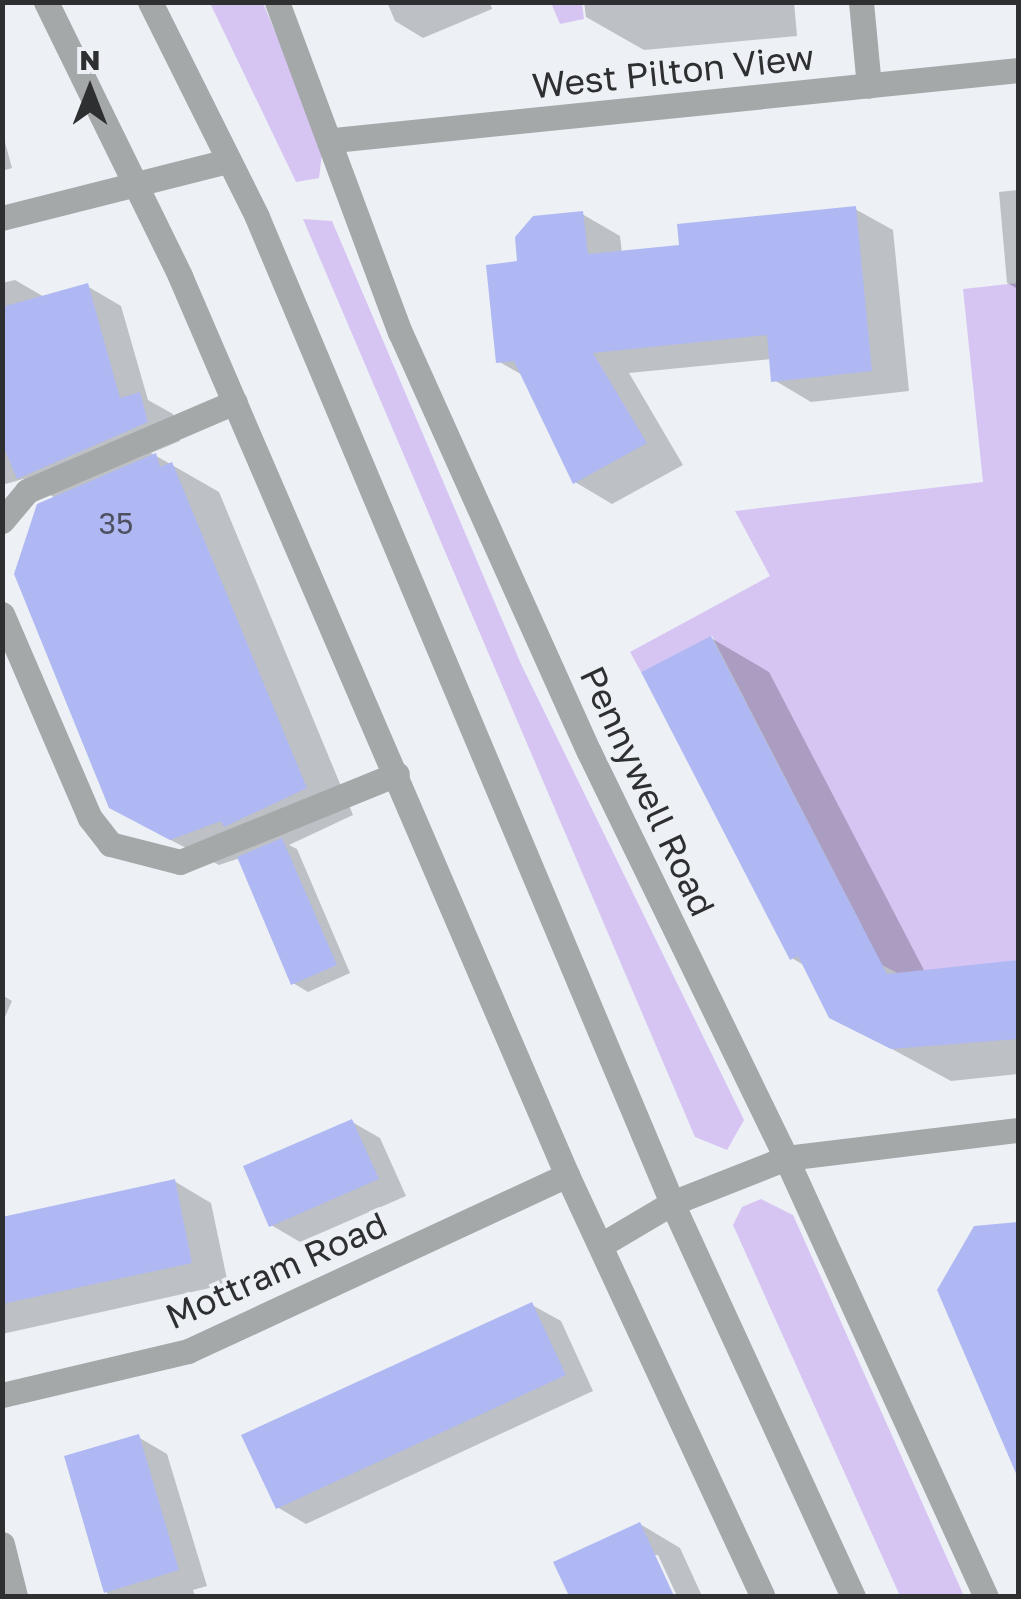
<!DOCTYPE html>
<style>
body{margin:0}
#map{position:relative;width:1021px;height:1599px;overflow:hidden;background:#edf1f6;font-family:"Golos Text",sans-serif}
div>[style]{position:absolute}
[style*='--x']{left:calc(var(--x)*1px);top:calc(var(--y)*1px);width:calc(var(--w)*1px);rotate:calc(var(--a)*1deg)}
.green>*{inset:0;background:#d6c5f3}
.shadow>*{inset:0;background:#0003}
.building>*{inset:0;background:#afb8f2}
.minor>*{height:25px;margin:-12.5px;padding:0 12.5px;transform-origin:12.5px;border-radius:12.5px;background:#a5a8a9}
span{translate:-50% -50%;white-space:nowrap;text-align:center;line-height:1.15;-webkit-text-stroke:8px #edf1f6;paint-order:stroke}
.number-label{font-size:30px;color:#4e5161}
.number-label span{-webkit-text-stroke-width:0}
.street-label{font-size:35px;color:#2e2f31}
.frame{position:absolute;inset:0;border:5px solid #2e2f31;pointer-events:none}
.north{position:absolute;left:40px;top:40px;width:100px;height:100px;-webkit-text-stroke:8px #edf1f6;paint-order:stroke;rotate:0deg;font-size:28px;font-weight:700;line-height:40px;text-align:center;color:#2e2f31}
.north::after{content:'';display:block;margin:auto;width:35px;height:45px;background:#2e2f31;clip-path:polygon(50% 0,100% 100%,50% 72%,0 100%)}
</style>
<div id="map">
<div class="green">
<i style="clip-path:polygon(210px 3px,263px 3px,323px 146px,319px 178px,296px 182px)"></i>
<i style="clip-path:polygon(551px 3px,582px 3px,584px 19px,560px 24px)"></i>
<i style="clip-path:polygon(303px 219px,332px 221px,521px 664px,744px 1120px,727px 1150px,695px 1137px)"></i>
<i style="clip-path:polygon(1018px 283px,1018px 960px,911px 980px,874px 961px,860px 922px,712px 636px,641px 672px,630px 652px,770px 576px,735px 511px,983px 482px,963px 289px)"></i>
<i style="clip-path:polygon(761px 1199px,793px 1215px,964px 1596px,900px 1596px,733px 1225px,742px 1207px)"></i>
</div>
<div class="shadow">
<i style="clip-path:polygon(387px 2px,490px 2px,492px 9px,423px 38px,395px 21px)"></i>
<i style="clip-path:polygon(584px 2px,794px 2px,797px 36px,644px 50px,586px 17px)"></i>
<i style="clip-path:polygon(2px 131px,12px 168px,2px 171px)"></i>
<i style="clip-path:polygon(1018px 190px,1018px 289px,1007px 283px,999px 192px)"></i>
<i style="clip-path:polygon(855px 209px,893px 230px,909px 391px,811px 402px,774px 380px,772px 359px,629px 373px,683px 465px,612px 504px,575px 482px,524px 376px,498px 361px,520px 263px,582px 214px,620px 236px,622px 253px,682px 247px)"></i>
<i style="clip-path:polygon(15px 280px,46px 298px,87px 286px,121px 306px,148px 400px,173px 414px,180px 441px,151px 453px,219px 492px,353px 815px,289px 845px,297px 849px,350px 973px,308px 992px,293px 983px,240px 858px,219px 865px,159px 834px,57px 499px,23px 479px,2px 485px,2px 283px)"></i>
<i style="clip-path:polygon(711px 638px,769px 672px,925px 972px,1018px 962px,1018px 1074px,951px 1081px,831px 1016px,805px 966px,792px 958px)"></i>
<i style="clip-path:polygon(2px 995px,12px 1001px,2px 1024px)"></i>
<i style="clip-path:polygon(352px 1122px,380px 1138px,406px 1196px,300px 1242px,271px 1225px)"></i>
<i style="clip-path:polygon(174px 1181px,211px 1203px,228px 1284px,2px 1334px,2px 1220px)"></i>
<i style="clip-path:polygon(1018px 1223px,1018px 1466px,939px 1290px,976px 1229px)"></i>
<i style="clip-path:polygon(532px 1305px,561px 1321px,593px 1391px,306px 1524px,277px 1507px)"></i>
<i style="clip-path:polygon(138px 1437px,167px 1454px,207px 1586px,193px 1590px,195px 1596px,108px 1596px,67px 1458px)"></i>
<i style="clip-path:polygon(640px 1524px,680px 1548px,702px 1596px,677px 1596px,658px 1555px,652px 1555px,671px 1596px,571px 1596px,556px 1563px)"></i>
</div>
<div class="building">
<i style="clip-path:polygon(856px 206px,872px 371px,771px 382px,767px 335px,593px 353px,647px 443px,573px 484px,514px 361px,496px 363px,486px 265px,517px 261px,515px 237px,533px 216px,583px 211px,588px 254px,679px 245px,677px 224px)"></i>
<i style="clip-path:polygon(88px 283px,120px 398px,140px 392px,148px 422px,17px 479px,2px 443px,2px 307px)"></i>
<i style="clip-path:polygon(156px 453px,160px 467px,172px 462px,307px 788px,224px 827px,221px 821px,170px 840px,109px 808px,14px 574px,37px 504px)"></i>
<i style="clip-path:polygon(711px 636px,887px 974px,1018px 960px,1018px 1039px,891px 1049px,829px 1018px,798px 956px,790px 960px,641px 672px)"></i>
<i style="clip-path:polygon(282px 838px,337px 965px,291px 985px,237px 857px)"></i>
<i style="clip-path:polygon(352px 1119px,379px 1179px,269px 1227px,243px 1166px)"></i>
<i style="clip-path:polygon(175px 1179px,192px 1263px,2px 1304px,2px 1217px)"></i>
<i style="clip-path:polygon(1018px 1222px,1018px 1478px,937px 1290px,974px 1226px)"></i>
<i style="clip-path:polygon(532px 1302px,566px 1375px,276px 1509px,241px 1435px)"></i>
<i style="clip-path:polygon(139px 1434px,179px 1570px,104px 1593px,64px 1456px)"></i>
<i style="clip-path:polygon(640px 1522px,674px 1596px,569px 1596px,553px 1562px)"></i>
</div>
<div class="minor">
<i style="--x:46;--y:2;--w:305;--a:63.9"></i>
<i style="--x:180;--y:276;--w:979;--a:66.71"></i>
<i style="--x:567;--y:1175;--w:464;--a:65.1"></i>
<i style="--x:150;--y:2;--w:240;--a:63.5"></i>
<i style="--x:257;--y:217;--w:1070;--a:67.17"></i>
<i style="--x:672;--y:1203;--w:433;--a:65.3"></i>
<i style="--x:277;--y:2;--w:352;--a:69.6"></i>
<i style="--x:400;--y:332;--w:461;--a:65.8"></i>
<i style="--x:589;--y:752;--w:451;--a:64.1"></i>
<i style="--x:786;--y:1158;--w:482;--a:65.5"></i>
<i style="--x:861;--y:2;--w:84;--a:84.6"></i>
<i style="--x:334;--y:140;--w:688;--a:-5.84"></i>
<i style="--x:2;--y:218;--w:233;--a:-14.2"></i>
<i style="--x:2;--y:521;--w:39;--a:-50"></i>
<i style="--x:27;--y:491;--w:226;--a:-23.2"></i>
<i style="--x:2;--y:614;--w:222;--a:66.7"></i>
<i style="--x:90;--y:818;--w:33;--a:52"></i>
<i style="--x:110;--y:844;--w:72;--a:14.4"></i>
<i style="--x:180;--y:862;--w:234;--a:-22.1"></i>
<i style="--x:601;--y:1245;--w:82;--a:-30.6"></i>
<i style="--x:672;--y:1203;--w:123;--a:-21.5"></i>
<i style="--x:786;--y:1158;--w:234;--a:-6.9"></i>
<i style="--x:2;--y:1395;--w:191;--a:-13.3"></i>
<i style="--x:188;--y:1351;--w:418;--a:-24.9"></i>
<i style="--x:2;--y:1544;--w:54;--a:76"></i>
</div>
<div class="number-label">
<span style="left:116px;top:523px">35</span>
</div>
<div class="street-label">
<span style="left:673px;top:71px;rotate:-6deg">West Pilton View</span>
<span style="left:648px;top:791px;rotate:65deg">Pennywell Road</span>
<span style="left:276px;top:1270px;rotate:-24deg">Mottram Road</span>
</div>
<div class="frame"></div>
<div class="north">N</div>
</div>
